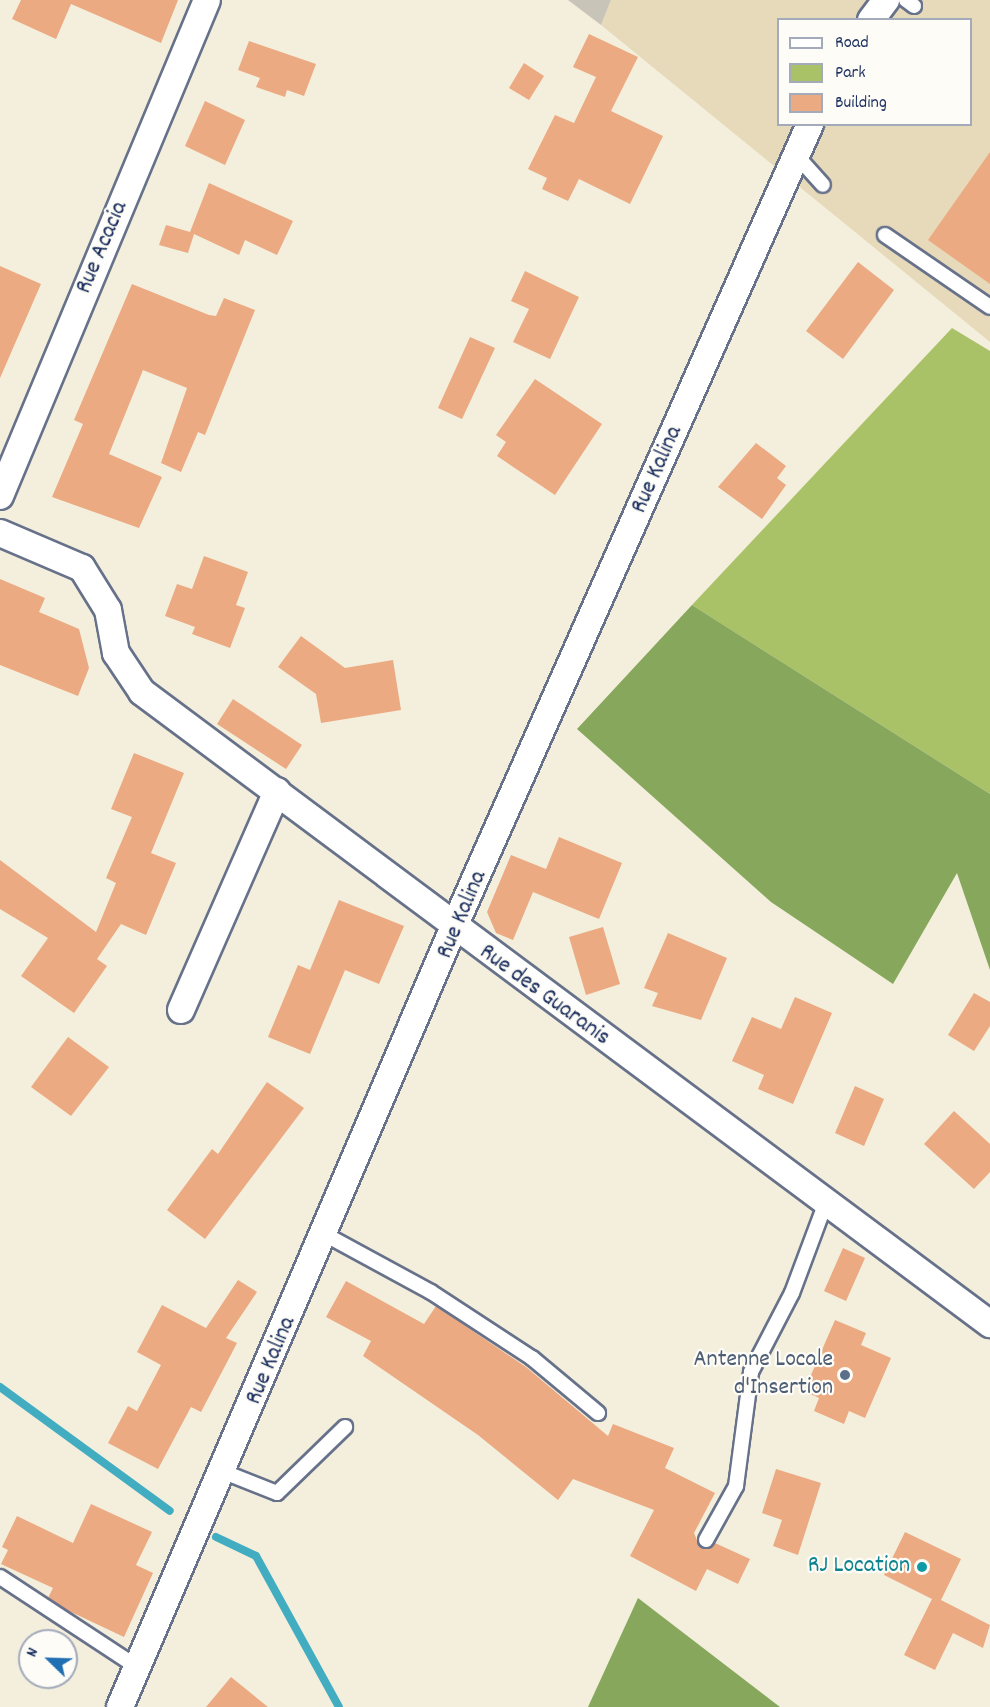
<!DOCTYPE html>
<style>
body{margin:0}
#map{position:relative;width:990px;height:1707px;overflow:hidden;background:#f3efdc;font-family:Dekko,sans-serif}
div>[style]{position:absolute}
[style*='--x']{left:calc(var(--x)*1px);top:calc(var(--y)*1px);width:calc(var(--w)*1px);rotate:calc(var(--a)*1deg)}
.built>*{inset:0;background:#e7daba}
.industrial>*{inset:0;background:#c8c4b8}
.green>*{inset:0;background:#a9c167}
.forest>*{inset:0;background:#86a75c}
.stream>*{height:8px;margin:-4px;padding:0 4px;transform-origin:4px;border-radius:4px;background:#42acc1}
.building>*{inset:0;background:#ebaa82}
.roads{filter:drop-shadow(2px 0 #67728a) drop-shadow(-2px 0 #67728a) drop-shadow(0 2px #67728a) drop-shadow(0 -2px #67728a)}
.lane>*{height:14px;margin:-7px;padding:0 7px;transform-origin:7px;border-radius:7px;background:#fff}
.street>*{height:26px;margin:-13px;padding:0 13px;transform-origin:13px;border-radius:13px;background:#fff}
.dots>*{width:16px;height:16px;translate:-50% -50%;box-sizing:border-box;border:3px solid #fdfcf7;border-radius:50%}
span{translate:-50% -50%;white-space:nowrap;text-align:center;line-height:1.15;-webkit-text-stroke:4.5px #fdfcf7;paint-order:stroke}
.street-label{font-size:24px;color:#1b2f5e}
.service-label{font-size:24px;color:#4e5e75}
.right{translate:-100% -50%;text-align:right}
.culture-label{font-size:24px;color:#0d838f}
.legend{position:absolute;left:777px;top:18px;width:195px;height:108px;box-sizing:border-box;background:#fdfcf7;border:2px solid #a3aaba;margin:0;padding:8px 10px;list-style:none;font-size:18px;color:#1b2f5e}
.legend li{display:flex;align-items:center;gap:12px;height:30px}
.legend b{width:30px;border:2px solid #a3aaba}
.north{position:absolute;left:18px;top:1629px;width:60px;height:60px;box-sizing:border-box;background:#fdfcf7;border:2px solid #a3aaba;border-radius:50%;rotate:293deg;font-size:16px;font-weight:700;line-height:24px;text-align:center;color:#1b2f5e}
.north::after{content:'';display:block;margin:auto;width:21px;height:27px;background:#1f6fb2;clip-path:polygon(50% 0,100% 100%,50% 72%,0 100%)}
</style>
<div id="map">
<div class="built">
<i style="clip-path:polygon(evenodd,611px 0,990px 0,990px 342px,601px 25px,611px 0,778px 20px,970px 20px,970px 124px,778px 124px,778px 20px)"></i>
</div>
<div class="industrial">
<i style="clip-path:polygon(568px 0,611px 0,601px 25px)"></i>
</div>
<div class="green">
<i style="clip-path:polygon(952px 328px,990px 351px,990px 794px,692px 605px)"></i>
</div>
<div class="forest">
<i style="clip-path:polygon(692px 605px,990px 794px,990px 970px,957px 873px,893px 984px,771px 902px,577px 729px)"></i>
<i style="clip-path:polygon(638px 1598px,780px 1707px,588px 1707px)"></i>
</div>
<div class="stream">
<i style="--x:0;--y:1387;--w:210;--a:36.1"></i>
<i style="--x:216;--y:1537;--w:44;--a:25.4"></i>
<i style="--x:256;--y:1556;--w:172;--a:61.2"></i>
</div>
<div class="building">
<i style="clip-path:polygon(21px 0,178px 0,161px 43px,71px 4px,56px 39px,12px 19px)"></i>
<i style="clip-path:polygon(589px 34px,638px 57px,611px 111px,663px 136px,630px 204px,579px 179px,568px 201px,542px 189px,547px 178px,528px 169px,555px 115px,574px 123px,596px 77px,573px 67px)"></i>
<i style="clip-path:polygon(249px 41px,316px 64px,304px 96px,287px 90px,285px 97px,256px 87px,260px 78px,238px 70px)"></i>
<i style="clip-path:polygon(524px 63px,544px 76px,529px 100px,509px 88px)"></i>
<i style="clip-path:polygon(205px 101px,245px 120px,225px 165px,185px 146px)"></i>
<i style="clip-path:polygon(990px 152px,990px 284px,928px 240px)"></i>
<i style="clip-path:polygon(209px 183px,293px 221px,277px 255px,245px 240px,239px 255px,194px 234px,188px 253px,159px 245px,166px 225px,190px 232px)"></i>
<i style="clip-path:polygon(858px 262px,894px 290px,843px 359px,806px 331px)"></i>
<i style="clip-path:polygon(0 266px,41px 284px,0 378px)"></i>
<i style="clip-path:polygon(525px 271px,579px 297px,550px 359px,513px 342px,529px 309px,511px 301px)"></i>
<i style="clip-path:polygon(132px 284px,209px 315px,216px 316px,224px 298px,255px 310px,205px 435px,198px 432px,181px 472px,161px 463px,187px 388px,143px 370px,109px 454px,162px 477px,139px 528px,52px 497px,83px 424px,74px 420px)"></i>
<i style="clip-path:polygon(470px 337px,495px 348px,462px 419px,438px 408px)"></i>
<i style="clip-path:polygon(535px 379px,602px 424px,555px 495px,497px 456px,506px 442px,496px 435px)"></i>
<i style="clip-path:polygon(756px 443px,786px 466px,777px 478px,786px 485px,762px 519px,718px 487px)"></i>
<i style="clip-path:polygon(204px 556px,248px 572px,236px 605px,245px 608px,230px 648px,192px 634px,195px 627px,165px 616px,177px 584px,192px 589px)"></i>
<i style="clip-path:polygon(0 579px,45px 598px,39px 612px,79px 629px,89px 668px,78px 696px,0 665px)"></i>
<i style="clip-path:polygon(301px 636px,345px 668px,393px 660px,401px 710px,321px 723px,316px 694px,278px 667px)"></i>
<i style="clip-path:polygon(233px 699px,302px 745px,286px 769px,217px 724px)"></i>
<i style="clip-path:polygon(134px 753px,184px 773px,151px 853px,176px 863px,146px 935px,121px 924px,97px 959px,107px 966px,74px 1013px,21px 976px,48px 938px,0 909px,0 860px,96px 932px,116px 883px,106px 878px,132px 817px,111px 809px)"></i>
<i style="clip-path:polygon(559px 837px,622px 863px,599px 919px,533px 892px,513px 940px,496px 933px,487px 912px,511px 855px,546px 869px)"></i>
<i style="clip-path:polygon(339px 900px,404px 926px,379px 984px,345px 970px,310px 1054px,268px 1037px,298px 965px,310px 970px)"></i>
<i style="clip-path:polygon(603px 927px,620px 984px,586px 995px,569px 937px)"></i>
<i style="clip-path:polygon(668px 933px,727px 958px,701px 1020px,652px 1006px,658px 993px,644px 988px)"></i>
<i style="clip-path:polygon(974px 993px,990px 1002px,990px 1026px,974px 1051px,948px 1035px)"></i>
<i style="clip-path:polygon(795px 997px,832px 1013px,793px 1104px,758px 1089px,764px 1075px,732px 1061px,752px 1017px,781px 1029px)"></i>
<i style="clip-path:polygon(68px 1037px,109px 1067px,71px 1116px,31px 1087px)"></i>
<i style="clip-path:polygon(267px 1082px,304px 1108px,205px 1239px,167px 1210px,212px 1149px,218px 1154px)"></i>
<i style="clip-path:polygon(855px 1086px,884px 1099px,864px 1146px,835px 1133px)"></i>
<i style="clip-path:polygon(954px 1111px,990px 1144px,990px 1172px,974px 1189px,924px 1144px)"></i>
<i style="clip-path:polygon(843px 1248px,865px 1258px,846px 1301px,824px 1291px)"></i>
<i style="clip-path:polygon(238px 1280px,257px 1292px,226px 1338px,237px 1343px,201px 1412px,191px 1407px,158px 1469px,108px 1443px,128px 1406px,137px 1411px,161px 1365px,137px 1352px,162px 1305px,206px 1328px)"></i>
<i style="clip-path:polygon(346px 1281px,424px 1324px,436px 1306px,526px 1367px,608px 1436px,613px 1424px,674px 1448px,665px 1468px,715px 1493px,694px 1533px,699px 1545px,707px 1549px,715px 1543px,750px 1559px,738px 1584px,707px 1569px,696px 1591px,630px 1556px,654px 1510px,573px 1479px,558px 1500px,478px 1435px,363px 1356px,371px 1341px,326px 1317px)"></i>
<i style="clip-path:polygon(835px 1320px,866px 1333px,861px 1345px,891px 1358px,865px 1418px,849px 1411px,844px 1424px,814px 1411px,819px 1398px,804px 1391px)"></i>
<i style="clip-path:polygon(776px 1469px,821px 1483px,798px 1555px,773px 1546px,782px 1520px,762px 1513px)"></i>
<i style="clip-path:polygon(91px 1504px,152px 1532px,136px 1565px,153px 1573px,124px 1637px,69px 1611px,48px 1598px,53px 1588px,1px 1564px,8px 1550px,2px 1547px,17px 1516px,73px 1543px)"></i>
<i style="clip-path:polygon(905px 1532px,961px 1559px,941px 1600px,990px 1625px,983px 1648px,953px 1633px,935px 1670px,904px 1655px,932px 1599px,884px 1575px)"></i>
<i style="clip-path:polygon(231px 1677px,268px 1707px,206px 1707px)"></i>
</div>
<div class="roads">
<div class="lane">
<i style="--x:906;--y:0;--w:10;--a:37"></i>
<i style="--x:796;--y:155;--w:40;--a:48"></i>
<i style="--x:885;--y:235;--w:127;--a:34.4"></i>
<i style="--x:326;--y:1235;--w:119;--a:28.5"></i>
<i style="--x:431;--y:1292;--w:121;--a:33.2"></i>
<i style="--x:532;--y:1358;--w:86;--a:39.8"></i>
<i style="--x:224;--y:1472;--w:57;--a:21.6"></i>
<i style="--x:277;--y:1493;--w:95;--a:-44.1"></i>
<i style="--x:706;--y:1540;--w:62;--a:-60.9"></i>
<i style="--x:736;--y:1486;--w:115;--a:-82.5"></i>
<i style="--x:751;--y:1372;--w:89;--a:-62.6"></i>
<i style="--x:792;--y:1293;--w:97;--a:-69.5"></i>
<i style="--x:0;--y:1577;--w:164;--a:33.3"></i>
</div>
<div class="street">
<i style="--x:871;--y:20;--w:25;--a:-53"></i>
<i style="--x:0;--y:496;--w:537;--a:-67.35"></i>
<i style="--x:0;--y:533;--w:89;--a:23.1"></i>
<i style="--x:82;--y:568;--w:49;--a:58.2"></i>
<i style="--x:108;--y:610;--w:44;--a:79.5"></i>
<i style="--x:116;--y:653;--w:47;--a:56.3"></i>
<i style="--x:142;--y:692;--w:1058;--a:36.7"></i>
<i style="--x:181;--y:1010;--w:239;--a:-66.3"></i>
<i style="--x:120;--y:1707;--w:846;--a:-66.83"></i>
<i style="--x:453;--y:929;--w:881;--a:-66.08"></i>
</div>
</div>
<div class="dots">
<i style="left:845px;top:1375px;background:#5c6f8a"></i>
<i style="left:922px;top:1567px;background:#0f9aa8"></i>
</div>
<div class="street-label">
<span style="left:103px;top:248px;rotate:-67deg">Rue Acacia</span>
<span style="left:658px;top:470px;rotate:-66deg">Rue Kalina</span>
<span style="left:463px;top:915px;rotate:-67deg">Rue Kalina</span>
<span style="left:544px;top:996px;rotate:36deg">Rue des Guaranis</span>
<span style="left:272px;top:1361px;rotate:-67deg">Rue Kalina</span>
</div>
<div class="service-label">
<span class="right" style="left:833px;top:1375px">Antenne Locale<br>d'Insertion</span>
</div>
<div class="culture-label">
<span class="right" style="left:910px;top:1567px">RJ Location</span>
</div>
<ul class="legend">
<li><b style="height:8px;background:#fff"></b>Road</li>
<li><b style="height:16px;background:#a9c167"></b>Park</li>
<li><b style="height:16px;background:#ebaa82"></b>Building</li>
</ul>
<div class="north">N</div>
</div>
